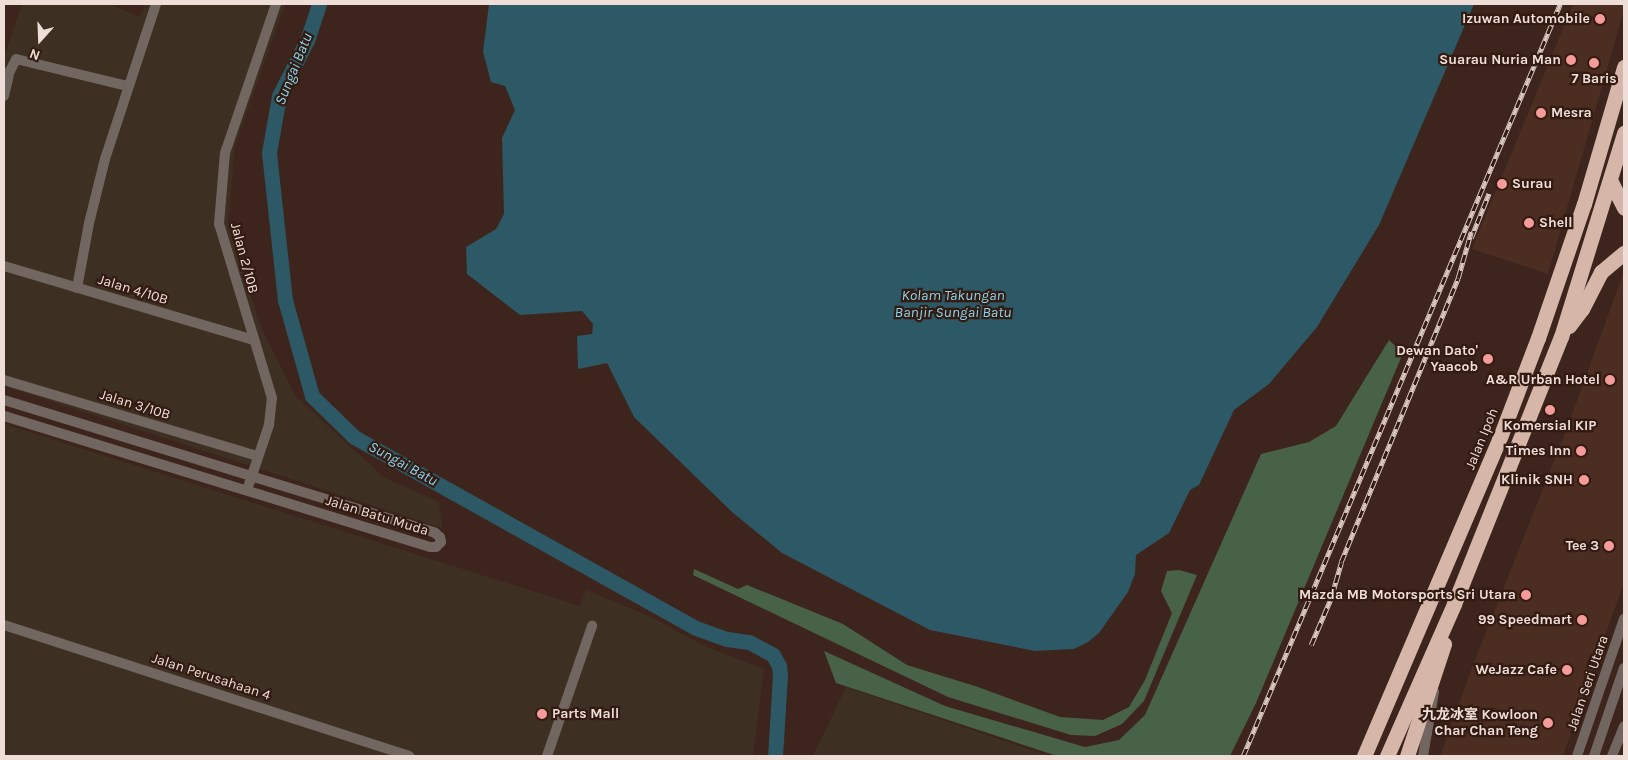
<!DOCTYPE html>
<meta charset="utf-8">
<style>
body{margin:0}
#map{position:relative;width:1628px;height:760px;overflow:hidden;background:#3d241c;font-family:Karla,"Noto Sans SC",sans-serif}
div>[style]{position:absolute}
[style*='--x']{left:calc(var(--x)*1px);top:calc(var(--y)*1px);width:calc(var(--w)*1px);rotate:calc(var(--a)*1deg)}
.built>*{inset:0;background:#4b2d22}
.industrial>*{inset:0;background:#3d3022}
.forest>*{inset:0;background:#476247}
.water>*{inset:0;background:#2d5866}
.river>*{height:15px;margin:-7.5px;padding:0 7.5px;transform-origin:7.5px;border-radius:7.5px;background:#2d5866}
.minor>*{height:10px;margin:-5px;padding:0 5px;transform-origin:5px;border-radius:5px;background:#726660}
.highway>*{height:15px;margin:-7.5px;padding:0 7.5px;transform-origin:7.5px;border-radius:7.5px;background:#d5b6a8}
.rail>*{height:4.5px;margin-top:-2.25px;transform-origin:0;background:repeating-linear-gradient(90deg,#331b12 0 8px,#d9c7c0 0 16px);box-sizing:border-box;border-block:1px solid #d9c7c0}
.dots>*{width:14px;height:14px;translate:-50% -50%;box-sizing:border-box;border:2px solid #331b12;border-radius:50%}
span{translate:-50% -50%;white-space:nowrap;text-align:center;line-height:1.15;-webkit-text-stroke:4.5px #331b12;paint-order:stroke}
.poi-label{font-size:14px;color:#efded8;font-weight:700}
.right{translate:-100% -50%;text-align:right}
.left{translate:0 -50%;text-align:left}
.street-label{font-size:14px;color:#efded8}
.water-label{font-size:15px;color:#88d5ee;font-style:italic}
.frame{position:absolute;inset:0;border:5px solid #efded8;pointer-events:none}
.north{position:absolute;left:15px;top:15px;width:50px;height:50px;-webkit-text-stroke:4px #331b12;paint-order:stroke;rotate:200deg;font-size:14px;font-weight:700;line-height:20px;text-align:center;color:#efded8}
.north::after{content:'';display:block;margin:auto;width:18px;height:22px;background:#efded8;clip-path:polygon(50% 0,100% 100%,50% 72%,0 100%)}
</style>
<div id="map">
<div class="built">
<i style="clip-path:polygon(1573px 4px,1624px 4px,1624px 10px,1548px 274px,1472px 249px)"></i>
<i style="clip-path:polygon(1624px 271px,1624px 582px,1563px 756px,1440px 756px,1473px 665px,1567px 428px)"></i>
</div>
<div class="industrial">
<i style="clip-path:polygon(22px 4px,109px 4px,140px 17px,145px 4px,285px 4px,235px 146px,228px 226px,261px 327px,295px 396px,385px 478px,439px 502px,442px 528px,4px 386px,4px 57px)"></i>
<i style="clip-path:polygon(4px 424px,580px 606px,586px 590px,647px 615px,707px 647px,764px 669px,753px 756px,4px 756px)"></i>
<i style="clip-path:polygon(846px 687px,1049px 756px,813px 756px)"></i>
</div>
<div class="forest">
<i style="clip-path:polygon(1389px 340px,1403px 353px,1256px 703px,1230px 756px,1057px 756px,836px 683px,824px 651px,945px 706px,1085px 747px,1119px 740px,1145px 715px,1261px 454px,1309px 442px,1336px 426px)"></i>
<i style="clip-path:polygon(694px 569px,738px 589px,747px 585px,843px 624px,907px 665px,978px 687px,1060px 717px,1103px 720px,1129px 707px,1145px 680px,1172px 613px,1161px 591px,1167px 571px,1179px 570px,1197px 575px,1144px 701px,1122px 724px,1095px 736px,1071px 735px,948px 697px,693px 575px)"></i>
</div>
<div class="water">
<i style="clip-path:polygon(489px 4px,1474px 4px,1379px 225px,1317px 327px,1269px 384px,1234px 410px,1199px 485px,1190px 490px,1169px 533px,1136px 555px,1135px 574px,1128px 592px,1099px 633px,1088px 642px,1074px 649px,1035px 651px,930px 630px,782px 553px,732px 512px,634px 417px,607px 363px,578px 369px,577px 336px,592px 334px,593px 324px,582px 311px,520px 315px,467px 274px,466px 247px,496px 229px,504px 214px,502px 138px,515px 110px,505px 86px,491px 82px,483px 52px)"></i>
</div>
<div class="river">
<i style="--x:319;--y:4;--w:38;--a:108"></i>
<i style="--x:307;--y:40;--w:63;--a:116.6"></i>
<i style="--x:279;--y:96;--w:58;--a:100"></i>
<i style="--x:269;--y:153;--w:148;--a:83.8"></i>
<i style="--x:285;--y:300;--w:100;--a:74.3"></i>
<i style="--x:312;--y:396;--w:59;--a:44.3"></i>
<i style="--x:354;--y:437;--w:392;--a:29.2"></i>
<i style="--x:696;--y:628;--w:33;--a:20"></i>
<i style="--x:727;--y:639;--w:22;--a:8"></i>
<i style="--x:749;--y:642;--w:27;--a:28"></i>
<i style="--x:773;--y:655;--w:13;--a:61"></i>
<i style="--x:779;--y:666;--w:9;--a:84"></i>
<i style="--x:780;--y:675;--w:81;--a:93.5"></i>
</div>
<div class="minor">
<i style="--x:4;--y:96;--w:26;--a:-77"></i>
<i style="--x:10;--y:71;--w:13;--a:-63"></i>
<i style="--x:16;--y:59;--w:115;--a:13.6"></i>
<i style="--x:4;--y:266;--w:261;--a:16.5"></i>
<i style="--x:77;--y:288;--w:66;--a:-79.5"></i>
<i style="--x:89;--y:223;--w:66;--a:-76"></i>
<i style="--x:105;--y:159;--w:163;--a:-71.8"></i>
<i style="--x:4;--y:380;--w:265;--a:16.7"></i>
<i style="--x:4;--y:400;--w:451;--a:17.1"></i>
<i style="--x:435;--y:533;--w:6;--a:39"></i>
<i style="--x:440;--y:537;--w:5;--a:79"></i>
<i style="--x:441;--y:542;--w:7;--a:135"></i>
<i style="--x:436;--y:547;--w:6;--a:180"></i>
<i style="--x:430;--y:547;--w:446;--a:-162.9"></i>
<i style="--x:247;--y:490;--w:69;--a:-71.3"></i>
<i style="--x:269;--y:425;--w:27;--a:-84"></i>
<i style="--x:272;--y:398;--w:182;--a:-106.9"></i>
<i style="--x:219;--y:224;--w:71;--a:-85.2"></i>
<i style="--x:225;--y:153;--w:157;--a:-71.1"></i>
<i style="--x:4;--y:625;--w:426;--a:17.9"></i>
<i style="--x:547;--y:756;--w:138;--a:-70.9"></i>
<i style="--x:1423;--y:756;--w:65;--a:-80.2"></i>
<i style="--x:1577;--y:756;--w:145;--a:-71.1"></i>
<i style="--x:1594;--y:756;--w:93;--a:-71.2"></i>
<i style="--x:1612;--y:756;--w:32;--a:-68"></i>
</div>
<div class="highway">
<i style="--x:1611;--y:182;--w:29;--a:63"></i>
<i style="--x:1569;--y:326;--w:21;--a:-53"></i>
<i style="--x:1582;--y:309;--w:42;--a:-62.8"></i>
<i style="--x:1601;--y:272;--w:30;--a:-40"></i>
<i style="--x:1364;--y:756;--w:344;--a:-66.9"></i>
<i style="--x:1499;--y:440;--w:109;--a:-69.1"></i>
<i style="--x:1538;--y:338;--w:142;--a:-71.1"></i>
<i style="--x:1584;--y:204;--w:143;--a:-73.7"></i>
<i style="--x:1387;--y:756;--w:166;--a:-66.2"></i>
<i style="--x:1454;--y:604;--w:288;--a:-68.2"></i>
<i style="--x:1561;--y:337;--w:214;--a:-72.8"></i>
<i style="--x:1407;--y:756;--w:118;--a:-71.7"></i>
</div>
<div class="rail">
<i style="--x:1471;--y:238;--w:48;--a:-68.2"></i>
<i style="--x:1311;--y:645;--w:51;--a:-66.9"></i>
<i style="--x:1331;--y:598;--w:37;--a:-74"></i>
<i style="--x:1341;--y:562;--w:307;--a:-67.6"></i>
<i style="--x:1458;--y:278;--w:48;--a:-74.2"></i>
<i style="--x:1243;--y:756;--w:816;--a:-67.14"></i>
</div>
<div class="dots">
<i style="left:1600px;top:19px;background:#f59b99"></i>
<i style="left:1571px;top:60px;background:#f59b99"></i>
<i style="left:1594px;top:63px;background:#f59b99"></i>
<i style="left:1541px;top:113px;background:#f59b99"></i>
<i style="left:1502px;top:184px;background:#f59b99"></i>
<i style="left:1529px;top:223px;background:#f59b99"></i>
<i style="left:1488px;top:359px;background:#f59b99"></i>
<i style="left:1610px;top:380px;background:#f59b99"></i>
<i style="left:1550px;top:410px;background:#f59b99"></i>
<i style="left:1581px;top:451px;background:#f59b99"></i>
<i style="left:1584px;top:480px;background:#f59b99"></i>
<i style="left:1609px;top:546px;background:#f59b99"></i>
<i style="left:1526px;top:595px;background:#f59b99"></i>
<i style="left:1582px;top:620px;background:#f59b99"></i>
<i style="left:1567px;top:670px;background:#f59b99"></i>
<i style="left:542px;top:714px;background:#f59b99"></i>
<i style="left:1548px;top:723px;background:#f59b99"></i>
</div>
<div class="poi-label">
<span class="right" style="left:1590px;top:19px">Izuwan Automobile</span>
<span class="right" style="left:1561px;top:60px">Suarau Nuria Man</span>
<span style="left:1594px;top:79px">7 Baris</span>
<span class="left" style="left:1551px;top:113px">Mesra</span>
<span class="left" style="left:1512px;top:184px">Surau</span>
<span class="left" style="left:1539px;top:223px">Shell</span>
<span class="right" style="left:1478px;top:359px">Dewan Dato'<br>Yaacob</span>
<span class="right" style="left:1600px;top:380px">A&amp;R Urban Hotel</span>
<span style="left:1550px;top:426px">Komersial KIP</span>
<span class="right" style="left:1571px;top:451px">Times Inn</span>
<span class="right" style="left:1573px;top:480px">Klinik SNH</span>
<span class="right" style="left:1599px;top:546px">Tee 3</span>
<span class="right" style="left:1516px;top:595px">Mazda MB Motorsports Sri Utara</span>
<span class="right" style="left:1572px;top:620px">99 Speedmart</span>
<span class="right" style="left:1557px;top:670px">WeJazz Cafe</span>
<span class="left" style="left:552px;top:714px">Parts Mall</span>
<span class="right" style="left:1538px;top:723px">九龙冰室 Kowloon<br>Char Chan Teng</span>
</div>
<div class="street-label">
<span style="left:244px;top:258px;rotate:75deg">Jalan 2/10B</span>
<span style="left:133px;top:290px;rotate:17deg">Jalan 4/10B</span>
<span style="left:135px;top:405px;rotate:17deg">Jalan 3/10B</span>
<span style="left:1482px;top:439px;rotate:-68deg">Jalan Ipoh</span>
<span style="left:377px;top:516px;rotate:17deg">Jalan Batu Muda</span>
<span style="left:211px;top:677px;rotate:18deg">Jalan Perusahaan 4</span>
<span style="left:1588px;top:683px;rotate:-71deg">Jalan Seri Utara</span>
</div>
<div class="water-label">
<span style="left:294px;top:69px;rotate:-68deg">Sungai Batu</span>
<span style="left:953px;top:304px">Kolam Takungan<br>Banjir Sungai Batu</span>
<span style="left:403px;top:464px;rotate:29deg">Sungai Batu</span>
</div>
<div class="frame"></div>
<div class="north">N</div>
</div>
